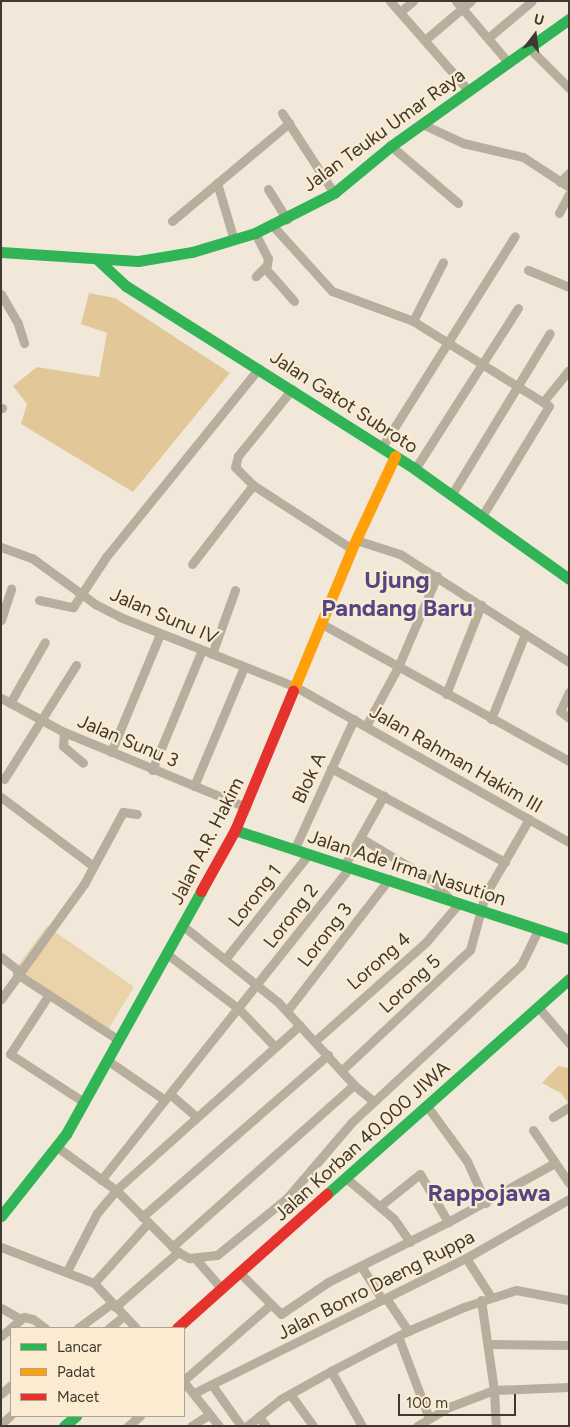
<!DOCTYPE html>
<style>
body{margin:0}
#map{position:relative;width:570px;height:1427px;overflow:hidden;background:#f1e8da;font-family:Figtree,sans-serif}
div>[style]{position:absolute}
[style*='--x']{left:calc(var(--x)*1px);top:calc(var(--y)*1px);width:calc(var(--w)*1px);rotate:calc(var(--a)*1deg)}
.green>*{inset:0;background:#ead3a8}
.forest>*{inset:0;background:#e2c899}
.street>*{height:9px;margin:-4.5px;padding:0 4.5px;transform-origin:4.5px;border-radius:4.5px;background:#b7ae9e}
.fast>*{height:11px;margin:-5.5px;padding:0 5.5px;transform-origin:5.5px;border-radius:5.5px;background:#30b455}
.slow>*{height:11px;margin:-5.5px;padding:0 5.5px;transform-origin:5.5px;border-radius:5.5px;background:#ff9f0a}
.jam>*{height:11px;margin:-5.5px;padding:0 5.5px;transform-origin:5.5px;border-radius:5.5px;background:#e5322d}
span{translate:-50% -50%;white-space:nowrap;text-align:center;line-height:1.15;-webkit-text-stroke:4.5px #faebd1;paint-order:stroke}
.street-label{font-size:19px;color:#3f392f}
.district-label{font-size:24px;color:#544684;font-weight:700}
.frame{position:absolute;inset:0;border:2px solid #3f392f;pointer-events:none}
.legend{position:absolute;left:10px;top:1327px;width:175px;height:90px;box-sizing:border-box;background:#faebd1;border:1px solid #afa490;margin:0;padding:6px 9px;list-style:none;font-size:15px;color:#3f392f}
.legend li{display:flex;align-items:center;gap:10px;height:25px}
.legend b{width:25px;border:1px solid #afa490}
.north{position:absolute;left:510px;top:10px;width:50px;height:50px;-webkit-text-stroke:4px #faebd1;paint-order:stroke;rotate:15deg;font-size:14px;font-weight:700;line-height:20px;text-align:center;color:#3f392f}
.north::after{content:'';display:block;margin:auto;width:18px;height:22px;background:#3f392f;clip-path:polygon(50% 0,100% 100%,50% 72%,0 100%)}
.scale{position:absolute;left:398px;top:1394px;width:118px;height:22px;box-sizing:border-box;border:2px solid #3f392f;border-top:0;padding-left:6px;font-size:15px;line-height:18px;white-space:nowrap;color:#3f392f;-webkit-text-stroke:4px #faebd1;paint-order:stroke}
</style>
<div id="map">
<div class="green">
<i style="clip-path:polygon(47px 926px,134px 987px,107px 1031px,14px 971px)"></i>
</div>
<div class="forest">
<i style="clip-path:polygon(89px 293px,115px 298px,230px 373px,133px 492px,21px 424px,27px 404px,13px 386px,37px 367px,99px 377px,107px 333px,81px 324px)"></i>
<i style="clip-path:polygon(558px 1066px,569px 1068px,569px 1104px,561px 1093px,542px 1083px)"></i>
</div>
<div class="street">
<i style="--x:390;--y:1;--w:118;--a:48.8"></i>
<i style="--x:456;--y:1;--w:80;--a:49.6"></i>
<i style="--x:400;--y:12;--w:17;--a:-40"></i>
<i style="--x:488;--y:38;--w:57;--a:-40.1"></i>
<i style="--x:426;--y:39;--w:59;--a:-40.2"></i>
<i style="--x:528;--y:47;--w:58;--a:45"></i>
<i style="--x:282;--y:113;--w:95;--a:57"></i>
<i style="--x:422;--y:124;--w:45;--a:24.9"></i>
<i style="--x:463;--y:143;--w:62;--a:13.1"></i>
<i style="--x:523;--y:157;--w:55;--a:33.1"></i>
<i style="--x:391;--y:146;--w:88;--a:40.4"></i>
<i style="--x:560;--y:182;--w:13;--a:-45"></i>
<i style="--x:217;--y:183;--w:59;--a:73.4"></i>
<i style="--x:268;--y:189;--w:36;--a:58"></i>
<i style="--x:559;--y:213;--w:21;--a:-62"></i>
<i style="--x:172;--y:221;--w:153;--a:-39.9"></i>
<i style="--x:273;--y:226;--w:88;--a:47.8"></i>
<i style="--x:332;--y:291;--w:86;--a:20.3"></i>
<i style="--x:413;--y:321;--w:160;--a:32"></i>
<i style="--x:549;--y:406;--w:129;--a:121.3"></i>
<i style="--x:255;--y:233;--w:28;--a:63"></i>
<i style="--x:268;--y:258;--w:7;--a:98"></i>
<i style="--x:267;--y:265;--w:16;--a:135"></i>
<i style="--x:265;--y:268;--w:44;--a:48.7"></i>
<i style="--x:528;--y:270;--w:44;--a:22.5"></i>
<i style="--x:1;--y:294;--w:34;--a:60"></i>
<i style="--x:18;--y:324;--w:20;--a:72"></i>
<i style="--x:413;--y:321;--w:66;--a:-63"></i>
<i style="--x:292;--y:389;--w:86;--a:128.9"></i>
<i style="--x:238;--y:456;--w:11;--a:105"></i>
<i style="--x:235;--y:467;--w:25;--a:45"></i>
<i style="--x:253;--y:485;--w:118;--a:32.9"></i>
<i style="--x:543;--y:402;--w:41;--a:-50.9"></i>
<i style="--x:1;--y:408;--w:1;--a:0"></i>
<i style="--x:382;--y:447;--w:249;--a:-57.8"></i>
<i style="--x:415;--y:469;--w:191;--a:-57.4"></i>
<i style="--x:452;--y:494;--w:188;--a:-58.7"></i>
<i style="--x:356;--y:540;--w:46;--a:17.7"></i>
<i style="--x:400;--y:554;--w:201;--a:32.6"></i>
<i style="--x:1;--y:547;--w:33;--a:20"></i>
<i style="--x:32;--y:558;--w:78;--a:36.1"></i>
<i style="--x:95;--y:604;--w:28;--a:27"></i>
<i style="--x:120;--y:617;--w:189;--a:21.7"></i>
<i style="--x:296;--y:687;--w:314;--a:29.6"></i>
<i style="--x:192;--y:564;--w:100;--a:-52.3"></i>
<i style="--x:39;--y:600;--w:35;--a:12"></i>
<i style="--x:73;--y:607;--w:60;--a:-56.6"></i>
<i style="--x:106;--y:557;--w:243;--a:-51"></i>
<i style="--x:1;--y:620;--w:33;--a:-72"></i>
<i style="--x:322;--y:624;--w:282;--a:29"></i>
<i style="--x:212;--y:654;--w:68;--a:-70.2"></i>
<i style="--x:569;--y:692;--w:21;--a:115"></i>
<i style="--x:560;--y:711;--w:11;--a:38"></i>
<i style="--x:446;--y:694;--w:96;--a:-68.5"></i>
<i style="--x:1;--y:698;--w:72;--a:28.4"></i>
<i style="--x:64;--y:732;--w:197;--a:22.4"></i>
<i style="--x:10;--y:703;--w:70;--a:-60.2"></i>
<i style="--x:491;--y:719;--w:92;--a:-68.2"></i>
<i style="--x:366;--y:726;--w:67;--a:-61.5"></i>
<i style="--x:398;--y:667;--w:99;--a:-66.8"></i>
<i style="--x:64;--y:732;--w:14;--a:94"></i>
<i style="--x:63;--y:746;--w:26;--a:40"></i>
<i style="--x:111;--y:752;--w:128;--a:-67.4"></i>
<i style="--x:331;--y:768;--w:198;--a:28.4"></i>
<i style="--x:152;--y:770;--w:130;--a:-67.4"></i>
<i style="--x:4;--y:779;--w:135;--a:-57.7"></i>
<i style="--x:194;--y:786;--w:129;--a:-67.2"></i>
<i style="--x:1;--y:797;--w:114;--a:36.8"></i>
<i style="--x:361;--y:838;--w:84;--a:30.8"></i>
<i style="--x:433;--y:881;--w:25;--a:47"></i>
<i style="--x:294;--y:850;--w:144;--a:-65.4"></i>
<i style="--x:344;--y:866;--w:81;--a:-60.6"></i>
<i style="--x:183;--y:926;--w:122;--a:38.7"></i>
<i style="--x:278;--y:1002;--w:113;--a:47.5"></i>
<i style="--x:354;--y:1085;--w:25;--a:40"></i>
<i style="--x:167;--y:954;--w:91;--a:37.4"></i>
<i style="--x:239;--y:1009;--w:52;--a:46.5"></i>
<i style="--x:1;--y:957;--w:23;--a:38"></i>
<i style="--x:226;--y:958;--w:132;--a:-51.5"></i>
<i style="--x:17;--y:974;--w:119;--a:33"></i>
<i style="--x:48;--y:996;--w:69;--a:123.2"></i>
<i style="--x:10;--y:1054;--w:88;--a:33"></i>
<i style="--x:1;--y:999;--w:142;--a:-54.2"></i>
<i style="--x:84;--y:884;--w:82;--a:-61.6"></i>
<i style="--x:123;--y:812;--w:14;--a:8"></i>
<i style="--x:538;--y:1007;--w:48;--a:49.3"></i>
<i style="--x:287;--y:1011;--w:167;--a:-52.3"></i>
<i style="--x:315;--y:1041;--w:149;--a:-41.7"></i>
<i style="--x:426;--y:942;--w:52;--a:-49.6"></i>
<i style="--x:107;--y:1060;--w:70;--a:34.6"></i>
<i style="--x:341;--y:1071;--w:177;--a:-43.2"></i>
<i style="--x:470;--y:950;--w:57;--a:-74.7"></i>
<i style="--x:485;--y:895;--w:88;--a:-59.9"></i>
<i style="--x:170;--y:1094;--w:35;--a:41"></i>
<i style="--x:427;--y:1106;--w:68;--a:54"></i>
<i style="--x:467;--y:1161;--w:46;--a:65.7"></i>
<i style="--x:553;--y:1117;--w:19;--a:-32"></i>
<i style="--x:533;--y:1130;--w:64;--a:55.8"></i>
<i style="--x:57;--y:1147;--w:73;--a:36.1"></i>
<i style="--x:116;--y:1190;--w:88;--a:45"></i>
<i style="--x:178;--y:1252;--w:13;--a:29"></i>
<i style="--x:189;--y:1258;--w:28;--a:-6"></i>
<i style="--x:217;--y:1255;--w:90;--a:-39.2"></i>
<i style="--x:287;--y:1198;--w:100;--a:-49.5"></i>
<i style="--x:352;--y:1122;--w:231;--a:-42.9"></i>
<i style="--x:521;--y:965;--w:39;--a:-64"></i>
<i style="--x:346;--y:1178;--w:63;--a:40.5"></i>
<i style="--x:394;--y:1219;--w:28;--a:55"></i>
<i style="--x:101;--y:1180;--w:400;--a:-51.5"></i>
<i style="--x:380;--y:1206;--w:51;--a:-38.7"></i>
<i style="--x:420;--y:1174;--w:56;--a:59.7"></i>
<i style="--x:142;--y:1217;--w:247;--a:-41.1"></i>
<i style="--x:1;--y:1247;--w:100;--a:21.2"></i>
<i style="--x:94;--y:1283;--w:62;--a:47"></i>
<i style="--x:172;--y:1247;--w:244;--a:-41.7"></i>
<i style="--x:195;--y:1258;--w:40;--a:49"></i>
<i style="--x:466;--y:1258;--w:46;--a:57.3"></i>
<i style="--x:361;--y:1266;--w:40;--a:58"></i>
<i style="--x:67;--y:1271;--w:65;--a:-62.7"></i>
<i style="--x:97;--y:1213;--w:30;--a:-50"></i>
<i style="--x:116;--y:1190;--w:247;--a:-41.9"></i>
<i style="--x:239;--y:1272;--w:59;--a:45"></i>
<i style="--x:281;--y:1314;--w:57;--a:-34.2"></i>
<i style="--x:328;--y:1282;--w:134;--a:-26.6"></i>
<i style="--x:448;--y:1222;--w:122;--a:-28.9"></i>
<i style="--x:94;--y:1283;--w:81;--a:-48"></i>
<i style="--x:386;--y:1298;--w:40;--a:56"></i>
<i style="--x:481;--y:1300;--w:91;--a:81.8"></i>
<i style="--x:494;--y:1390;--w:36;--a:87"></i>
<i style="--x:115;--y:1307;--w:84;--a:-41.1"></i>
<i style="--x:1;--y:1308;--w:23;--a:29"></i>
<i style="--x:78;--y:1328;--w:42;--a:-36.3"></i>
<i style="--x:109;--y:1328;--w:19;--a:-39"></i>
<i style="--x:1;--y:1336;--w:30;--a:-40"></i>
<i style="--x:24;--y:1317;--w:9;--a:13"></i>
<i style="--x:33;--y:1319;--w:15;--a:37"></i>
<i style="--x:398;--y:1336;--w:88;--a:69.3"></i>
<i style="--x:489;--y:1344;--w:80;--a:0.7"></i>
<i style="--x:331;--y:1371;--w:63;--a:60.6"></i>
<i style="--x:184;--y:1380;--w:114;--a:-41.1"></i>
<i style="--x:184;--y:1382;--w:56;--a:51.5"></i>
<i style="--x:212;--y:1385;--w:50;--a:54.7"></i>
<i style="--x:194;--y:1393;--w:304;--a:-26.4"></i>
<i style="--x:466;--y:1258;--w:119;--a:-29.8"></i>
<i style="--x:1;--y:1394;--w:13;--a:-42"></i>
<i style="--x:290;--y:1394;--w:39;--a:54"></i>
<i style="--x:259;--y:1417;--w:11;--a:52"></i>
<i style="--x:1;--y:1424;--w:13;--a:-42"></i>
<i style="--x:128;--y:1426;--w:16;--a:-40"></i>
<i style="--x:191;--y:1426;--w:22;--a:-32"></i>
<i style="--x:247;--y:1426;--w:43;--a:-38.5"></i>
<i style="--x:281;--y:1399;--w:57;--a:-29.2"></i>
<i style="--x:331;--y:1371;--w:87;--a:-27.5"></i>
<i style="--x:408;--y:1331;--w:61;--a:-23.2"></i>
<i style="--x:464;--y:1307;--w:55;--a:-18.1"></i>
<i style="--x:516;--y:1290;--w:54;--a:10.7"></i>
<i style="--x:417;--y:1426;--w:37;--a:-31"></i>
<i style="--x:449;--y:1407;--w:48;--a:-20.7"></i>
<i style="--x:494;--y:1390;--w:75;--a:-2.3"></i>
</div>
<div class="fast">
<i style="--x:1;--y:252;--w:137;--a:3.8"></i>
<i style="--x:138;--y:261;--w:55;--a:-9.5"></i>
<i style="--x:192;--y:252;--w:66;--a:-16.8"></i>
<i style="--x:255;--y:233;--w:89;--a:-26.9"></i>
<i style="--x:334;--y:193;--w:74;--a:-39.5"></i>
<i style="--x:391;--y:146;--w:219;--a:-35.5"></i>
<i style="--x:98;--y:260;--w:38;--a:43"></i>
<i style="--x:126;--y:286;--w:342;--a:32.3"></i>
<i style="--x:415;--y:469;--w:189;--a:35.5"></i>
<i style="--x:235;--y:830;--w:351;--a:18.1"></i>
<i style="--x:327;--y:1194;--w:324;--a:-41.6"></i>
<i style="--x:1;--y:1216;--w:105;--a:-51.6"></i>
<i style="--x:66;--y:1134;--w:278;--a:-60.9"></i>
<i style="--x:64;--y:1426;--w:16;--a:-40"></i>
</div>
<div class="slow">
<i style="--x:293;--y:691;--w:159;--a:-67.5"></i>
<i style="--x:354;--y:544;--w:97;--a:-65"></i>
</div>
<div class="jam">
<i style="--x:201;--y:891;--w:70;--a:-60.9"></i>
<i style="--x:235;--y:830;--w:151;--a:-67.4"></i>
<i style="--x:177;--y:1328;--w:201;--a:-41.8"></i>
</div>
<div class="street-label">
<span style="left:384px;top:130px;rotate:-36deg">Jalan Teuku Umar Raya</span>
<span style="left:344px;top:402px;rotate:33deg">Jalan Gatot Subroto</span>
<span style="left:164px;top:616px;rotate:23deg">Jalan Sunu IV</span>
<span style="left:128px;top:741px;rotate:23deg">Jalan Sunu 3</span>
<span style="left:456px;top:759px;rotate:30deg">Jalan Rahman Hakim III</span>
<span style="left:309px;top:778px;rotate:-65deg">Blok A</span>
<span style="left:207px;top:841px;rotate:-63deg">Jalan A.R. Hakim</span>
<span style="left:407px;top:868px;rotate:18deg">Jalan Ade Irma Nasution</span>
<span style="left:255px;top:896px;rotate:-52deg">Lorong 1</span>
<span style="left:291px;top:916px;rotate:-52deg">Lorong 2</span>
<span style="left:325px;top:935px;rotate:-52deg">Lorong 3</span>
<span style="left:379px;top:961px;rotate:-41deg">Lorong 4</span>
<span style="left:410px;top:984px;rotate:-43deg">Lorong 5</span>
<span style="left:362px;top:1141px;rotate:-42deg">Jalan Korban 40.000 JIWA</span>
<span style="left:376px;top:1285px;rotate:-27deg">Jalan Bonro Daeng Ruppa</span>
</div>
<div class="district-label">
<span style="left:397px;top:594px">Ujung<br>Pandang Baru</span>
<span style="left:489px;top:1193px">Rappojawa</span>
</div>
<div class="frame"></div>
<ul class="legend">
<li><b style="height:6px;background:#30b455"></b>Lancar</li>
<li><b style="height:6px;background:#ff9f0a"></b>Padat</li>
<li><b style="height:6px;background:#e5322d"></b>Macet</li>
</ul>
<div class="north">U</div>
<div class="scale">100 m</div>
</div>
